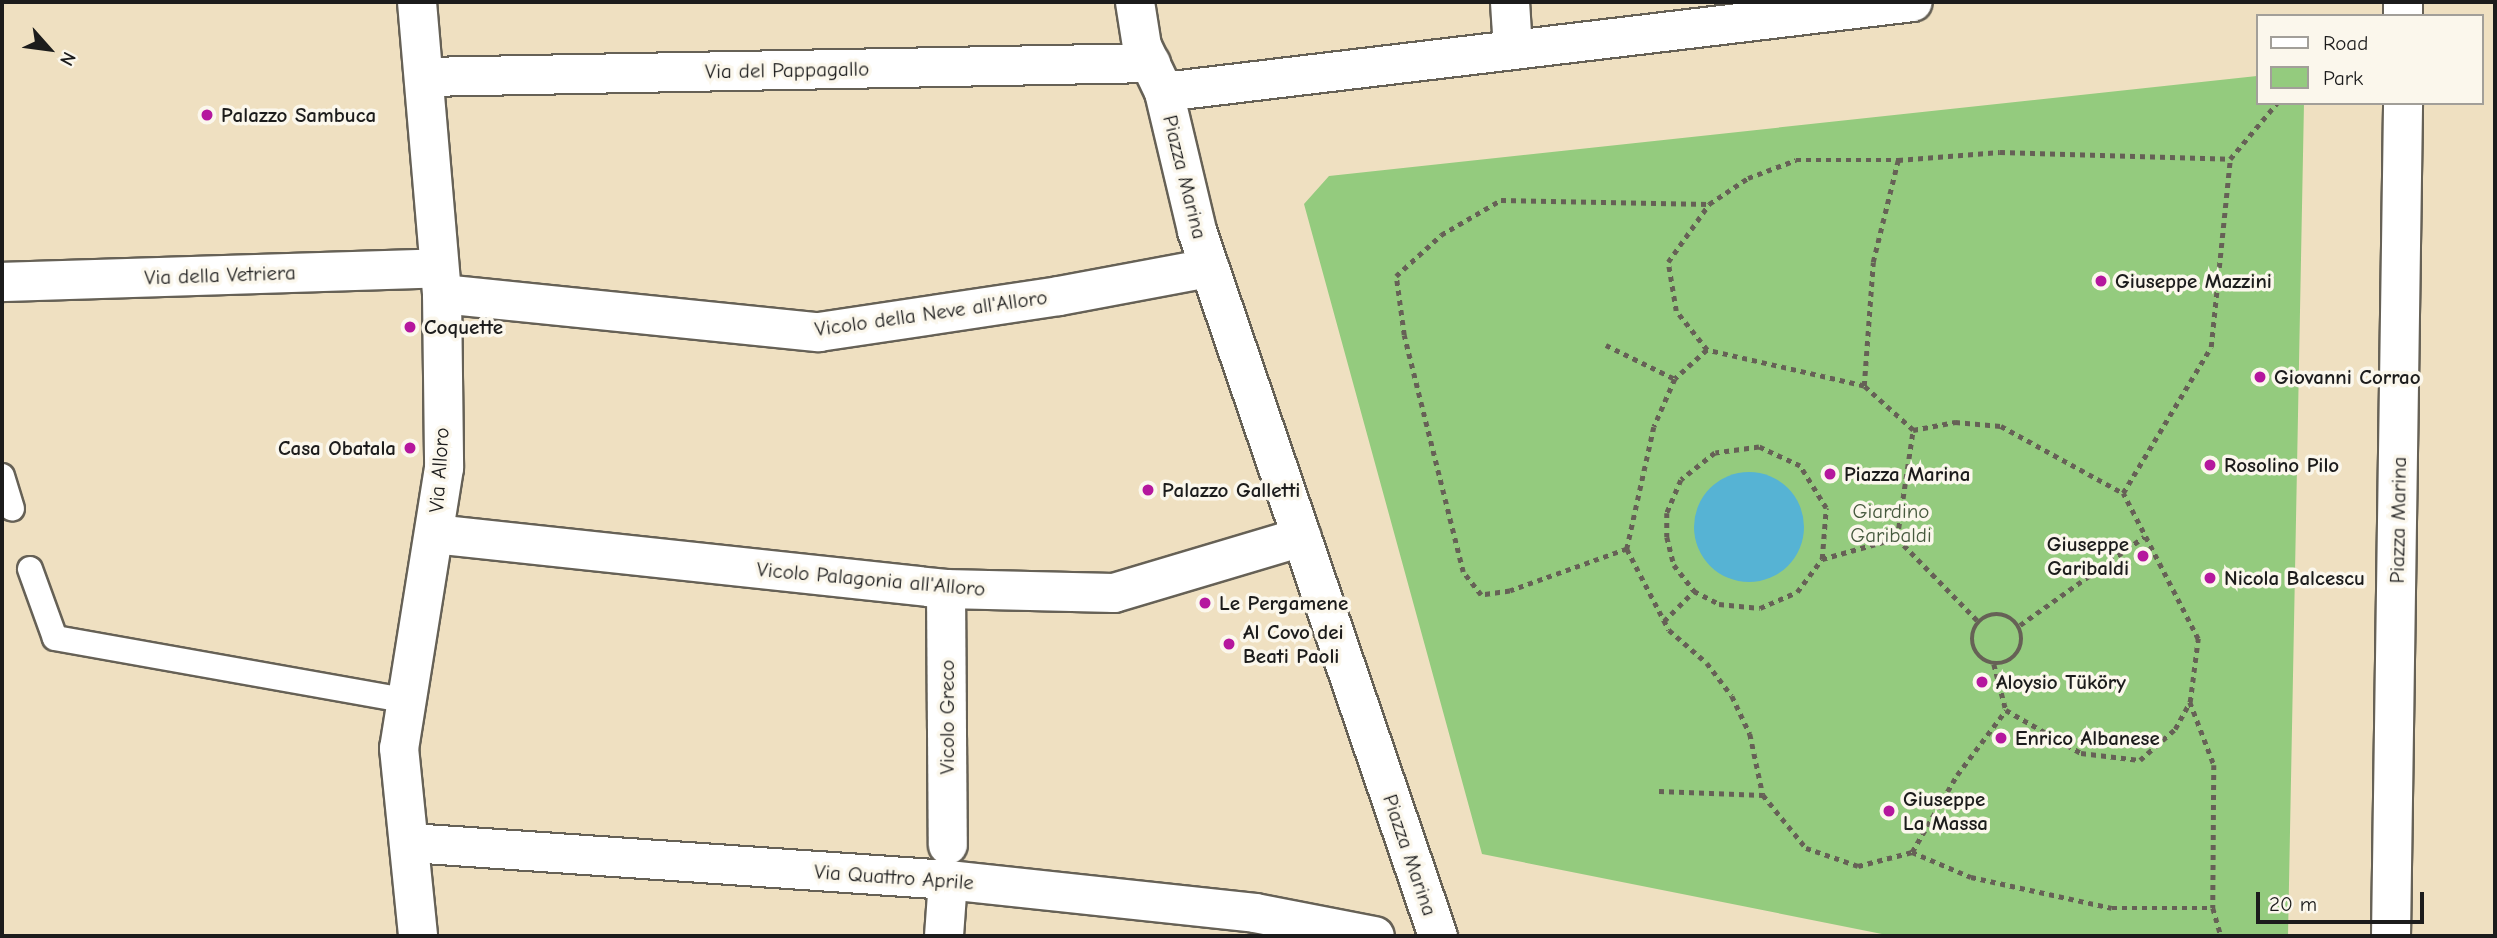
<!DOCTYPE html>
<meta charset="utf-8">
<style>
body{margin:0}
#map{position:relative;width:2497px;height:938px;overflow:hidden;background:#efe0c1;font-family:"Comic Neue",sans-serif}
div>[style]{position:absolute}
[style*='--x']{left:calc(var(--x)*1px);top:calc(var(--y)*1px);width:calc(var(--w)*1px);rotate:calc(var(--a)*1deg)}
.green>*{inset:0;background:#94cb7e}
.water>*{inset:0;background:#56b3d4}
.round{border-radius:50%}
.path>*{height:4.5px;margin-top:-2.25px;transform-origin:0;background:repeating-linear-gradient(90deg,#666156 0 5px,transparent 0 10px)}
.path>.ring{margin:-2.25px;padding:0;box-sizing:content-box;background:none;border:4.5px solid #666156;border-radius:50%}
.roads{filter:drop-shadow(2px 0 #666156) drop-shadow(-2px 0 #666156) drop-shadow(0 2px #666156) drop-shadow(0 -2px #666156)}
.lane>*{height:24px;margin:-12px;padding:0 12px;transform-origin:12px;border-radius:12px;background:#fff}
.street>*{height:38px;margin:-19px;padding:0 19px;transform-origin:19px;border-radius:19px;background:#fff}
.dots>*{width:19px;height:19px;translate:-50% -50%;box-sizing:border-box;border:4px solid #fbf7ec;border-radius:50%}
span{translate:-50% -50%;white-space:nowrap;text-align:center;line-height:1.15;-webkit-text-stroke:7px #fbf7ec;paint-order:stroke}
.street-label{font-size:21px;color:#1c1c1c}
.poi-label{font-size:21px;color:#1c1c1c;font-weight:700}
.left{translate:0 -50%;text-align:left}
.right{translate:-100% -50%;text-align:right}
.park-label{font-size:21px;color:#46593e}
.frame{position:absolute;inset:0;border:4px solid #1c1c1c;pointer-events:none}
.legend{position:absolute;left:2256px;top:14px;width:228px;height:91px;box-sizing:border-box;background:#fbf7ec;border:2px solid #a29f99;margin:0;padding:9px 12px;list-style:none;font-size:21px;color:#1c1c1c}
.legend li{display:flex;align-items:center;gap:14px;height:35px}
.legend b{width:35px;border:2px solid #a29f99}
.north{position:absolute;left:14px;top:14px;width:70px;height:70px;-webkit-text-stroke:5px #fbf7ec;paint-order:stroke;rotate:118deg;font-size:19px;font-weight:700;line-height:28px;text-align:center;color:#1c1c1c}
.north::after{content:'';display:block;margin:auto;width:24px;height:32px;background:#1c1c1c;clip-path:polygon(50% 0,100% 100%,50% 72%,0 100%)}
.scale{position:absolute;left:2256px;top:892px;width:168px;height:32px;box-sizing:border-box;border:4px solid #1c1c1c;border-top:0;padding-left:9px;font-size:21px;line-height:24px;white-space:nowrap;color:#1c1c1c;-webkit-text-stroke:5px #fbf7ec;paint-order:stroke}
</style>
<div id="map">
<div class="green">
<i style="clip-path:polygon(2257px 76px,2257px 103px,2304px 103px,2288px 936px,1892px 936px,1482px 854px,1304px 204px,1329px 176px)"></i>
</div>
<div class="water">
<i class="round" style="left:1694px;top:472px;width:110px;height:110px"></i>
</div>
<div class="path">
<i style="--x:1606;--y:345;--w:77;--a:26.2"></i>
<i style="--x:1707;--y:350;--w:43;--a:137.8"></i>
<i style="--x:1675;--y:379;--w:52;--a:113.6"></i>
<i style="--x:1654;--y:427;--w:125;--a:102.5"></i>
<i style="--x:1627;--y:549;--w:91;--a:62.6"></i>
<i style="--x:1669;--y:630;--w:50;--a:41"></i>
<i style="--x:1707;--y:663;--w:41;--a:52.9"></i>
<i style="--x:1732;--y:696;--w:42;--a:64.7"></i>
<i style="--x:1750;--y:734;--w:62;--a:78"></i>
<i style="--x:1763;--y:795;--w:68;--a:50.9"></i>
<i style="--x:1806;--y:848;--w:55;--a:19.1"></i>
<i style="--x:1858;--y:866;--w:56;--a:-14.5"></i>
<i style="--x:1912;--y:852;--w:89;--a:-59.7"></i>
<i style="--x:1957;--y:775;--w:81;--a:-53"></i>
<i style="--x:2006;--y:710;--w:86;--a:29.8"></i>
<i style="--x:2081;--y:753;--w:59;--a:6.8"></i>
<i style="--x:2140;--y:760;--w:47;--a:-41.5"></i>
<i style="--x:2175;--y:729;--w:31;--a:-61"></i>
<i style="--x:2190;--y:702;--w:64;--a:-82.8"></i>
<i style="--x:2198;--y:639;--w:164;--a:-117.2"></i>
<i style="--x:2123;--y:493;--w:170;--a:-58.9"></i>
<i style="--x:2211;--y:347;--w:189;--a:-84.2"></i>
<i style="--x:2230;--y:159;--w:73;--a:-50"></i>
<i style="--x:1864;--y:386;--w:161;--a:-167.1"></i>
<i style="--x:1707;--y:350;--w:50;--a:-128.5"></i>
<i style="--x:1676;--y:311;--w:50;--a:-99.3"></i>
<i style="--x:1668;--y:262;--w:71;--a:-54.7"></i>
<i style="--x:1709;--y:204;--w:47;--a:-33.7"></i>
<i style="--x:1748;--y:178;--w:51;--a:-20.6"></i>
<i style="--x:1796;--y:160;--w:102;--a:0"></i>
<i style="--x:1913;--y:430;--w:43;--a:-10.8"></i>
<i style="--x:1955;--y:422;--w:46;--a:5"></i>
<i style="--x:2001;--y:426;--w:139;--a:28.8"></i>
<i style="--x:1897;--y:538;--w:109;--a:-81.6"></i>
<i style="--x:1913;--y:430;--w:66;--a:-138.1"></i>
<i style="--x:1864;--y:386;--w:124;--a:-85.8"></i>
<i style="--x:1873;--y:262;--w:105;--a:-76.2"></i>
<i style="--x:1898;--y:160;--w:102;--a:-4.5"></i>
<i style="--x:2000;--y:152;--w:230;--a:1.7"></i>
<i style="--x:1627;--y:549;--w:124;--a:160.3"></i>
<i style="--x:1510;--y:591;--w:29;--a:172"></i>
<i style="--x:1481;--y:595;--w:29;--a:-128"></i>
<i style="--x:1463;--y:572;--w:244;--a:-104"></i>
<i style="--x:1404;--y:335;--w:60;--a:-97.7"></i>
<i style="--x:1396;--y:276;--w:61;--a:-42.3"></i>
<i style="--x:1441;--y:235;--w:69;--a:-30.3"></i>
<i style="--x:1501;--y:200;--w:208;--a:1.1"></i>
<i style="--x:1822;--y:559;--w:51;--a:-85.5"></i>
<i style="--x:1826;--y:508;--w:49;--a:-121.8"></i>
<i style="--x:1800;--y:466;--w:45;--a:-155.1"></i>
<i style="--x:1759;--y:447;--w:44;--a:172.2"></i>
<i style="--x:1715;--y:453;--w:43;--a:141.5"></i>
<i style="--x:1681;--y:480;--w:36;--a:113"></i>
<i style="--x:1667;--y:513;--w:24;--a:90"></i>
<i style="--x:1667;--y:537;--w:29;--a:76"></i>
<i style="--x:1674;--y:565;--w:33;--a:52"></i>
<i style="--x:1694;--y:591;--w:28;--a:27"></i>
<i style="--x:1719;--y:604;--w:41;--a:5.6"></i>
<i style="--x:1760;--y:608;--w:40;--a:-23.4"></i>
<i style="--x:1797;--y:592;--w:41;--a:-52.9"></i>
<i style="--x:1822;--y:559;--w:78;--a:-15.6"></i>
<i style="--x:1897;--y:538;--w:116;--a:45.7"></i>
<i class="ring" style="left:1972px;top:614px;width:45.5px;height:45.5px"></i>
<i style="--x:1664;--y:621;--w:42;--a:-45"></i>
<i style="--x:2020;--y:625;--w:152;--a:-35.4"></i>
<i style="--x:1994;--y:664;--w:48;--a:75.4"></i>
<i style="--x:2190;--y:702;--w:67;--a:69.1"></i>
<i style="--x:2214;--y:765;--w:143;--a:90.4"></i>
<i style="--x:1659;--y:791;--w:104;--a:2.2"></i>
<i style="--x:1912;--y:852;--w:64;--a:23"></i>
<i style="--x:1971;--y:877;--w:144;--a:12.4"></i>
<i style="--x:2112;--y:908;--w:101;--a:0"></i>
<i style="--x:2213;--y:908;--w:29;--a:74"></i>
</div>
<div class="roads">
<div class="lane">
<i style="--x:2;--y:476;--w:34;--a:73"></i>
<i style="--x:30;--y:569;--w:73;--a:70.1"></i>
<i style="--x:55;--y:638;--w:354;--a:10.1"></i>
</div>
<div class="street">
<i style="--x:417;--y:2;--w:293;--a:85.1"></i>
<i style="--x:442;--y:294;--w:174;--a:89.3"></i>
<i style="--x:444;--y:468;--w:284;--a:99.1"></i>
<i style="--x:399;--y:748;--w:189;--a:84.2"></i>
<i style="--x:1135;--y:2;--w:45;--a:81"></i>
<i style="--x:1142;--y:46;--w:51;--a:64.4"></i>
<i style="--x:1164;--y:92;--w:143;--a:76.6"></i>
<i style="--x:1197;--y:231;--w:745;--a:71.13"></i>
<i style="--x:1510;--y:2;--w:48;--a:86.4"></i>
<i style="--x:2403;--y:16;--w:14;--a:-90"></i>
<i style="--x:424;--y:77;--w:727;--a:-1.1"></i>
<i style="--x:1164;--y:92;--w:754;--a:-6.85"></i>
<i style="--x:2;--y:282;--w:437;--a:-1.8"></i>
<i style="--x:442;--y:294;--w:379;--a:5.8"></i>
<i style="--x:819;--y:332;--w:243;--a:-8.5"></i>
<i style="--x:1059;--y:296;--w:153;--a:-10.6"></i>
<i style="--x:434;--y:534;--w:515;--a:6.13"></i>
<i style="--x:946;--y:589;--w:168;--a:1.4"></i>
<i style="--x:1114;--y:593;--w:196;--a:-16.6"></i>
<i style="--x:946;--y:589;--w:256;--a:89.6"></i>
<i style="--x:411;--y:843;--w:538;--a:3.94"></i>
<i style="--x:948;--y:880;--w:309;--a:6.1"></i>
<i style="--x:1255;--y:913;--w:122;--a:10.9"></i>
<i style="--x:944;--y:936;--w:56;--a:-85.9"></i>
<i style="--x:2391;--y:936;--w:833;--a:-89.17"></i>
</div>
</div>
<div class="dots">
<i style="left:207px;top:115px;background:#b5179e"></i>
<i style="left:2101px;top:281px;background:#b5179e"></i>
<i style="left:410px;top:327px;background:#b5179e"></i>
<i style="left:2260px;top:377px;background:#b5179e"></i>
<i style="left:410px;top:448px;background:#b5179e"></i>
<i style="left:2210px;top:465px;background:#b5179e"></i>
<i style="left:1830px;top:474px;background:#b5179e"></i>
<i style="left:1148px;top:490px;background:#b5179e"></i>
<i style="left:2143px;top:556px;background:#b5179e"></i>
<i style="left:2210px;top:578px;background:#b5179e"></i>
<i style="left:1205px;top:603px;background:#b5179e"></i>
<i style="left:1229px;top:644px;background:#b5179e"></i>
<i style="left:1982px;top:682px;background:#b5179e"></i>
<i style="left:2001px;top:738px;background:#b5179e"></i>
<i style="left:1889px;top:811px;background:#b5179e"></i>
</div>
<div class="street-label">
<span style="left:787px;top:70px;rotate:-1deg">Via del Pappagallo</span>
<span style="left:1185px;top:177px;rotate:76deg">Piazza Marina</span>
<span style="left:220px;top:275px;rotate:-2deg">Via della Vetriera</span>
<span style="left:931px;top:313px;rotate:-8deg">Vicolo della Neve all'Alloro</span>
<span style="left:439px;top:470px;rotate:-86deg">Via Alloro</span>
<span style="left:2398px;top:520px;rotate:-89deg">Piazza Marina</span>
<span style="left:871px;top:579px;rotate:5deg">Vicolo Palagonia all'Alloro</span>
<span style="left:947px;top:717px;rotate:-90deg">Vicolo Greco</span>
<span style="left:1410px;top:855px;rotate:71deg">Piazza Marina</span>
<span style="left:894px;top:877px;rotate:4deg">Via Quattro Aprile</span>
</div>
<div class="poi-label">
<span class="left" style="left:221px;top:115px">Palazzo Sambuca</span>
<span class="left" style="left:2115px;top:281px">Giuseppe Mazzini</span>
<span class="left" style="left:424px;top:327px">Coquette</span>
<span class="left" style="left:2274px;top:377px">Giovanni Corrao</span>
<span class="right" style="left:396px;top:448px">Casa Obatala</span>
<span class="left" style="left:2224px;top:465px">Rosolino Pilo</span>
<span class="left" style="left:1844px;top:474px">Piazza Marina</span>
<span class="left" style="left:1162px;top:490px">Palazzo Galletti</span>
<span class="right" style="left:2129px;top:556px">Giuseppe<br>Garibaldi</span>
<span class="left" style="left:2224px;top:578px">Nicola Balcescu</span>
<span class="left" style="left:1219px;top:603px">Le Pergamene</span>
<span class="left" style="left:1243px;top:644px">Al Covo dei<br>Beati Paoli</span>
<span class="left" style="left:1996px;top:682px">Aloysio Tüköry</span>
<span class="left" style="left:2015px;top:738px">Enrico Albanese</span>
<span class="left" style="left:1903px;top:811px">Giuseppe<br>La Massa</span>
</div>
<div class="park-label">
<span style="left:1891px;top:523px">Giardino<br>Garibaldi</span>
</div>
<div class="frame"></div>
<ul class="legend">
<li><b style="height:9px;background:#fff"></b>Road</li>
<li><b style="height:19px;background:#94cb7e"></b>Park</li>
</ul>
<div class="north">N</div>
<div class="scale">20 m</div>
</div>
